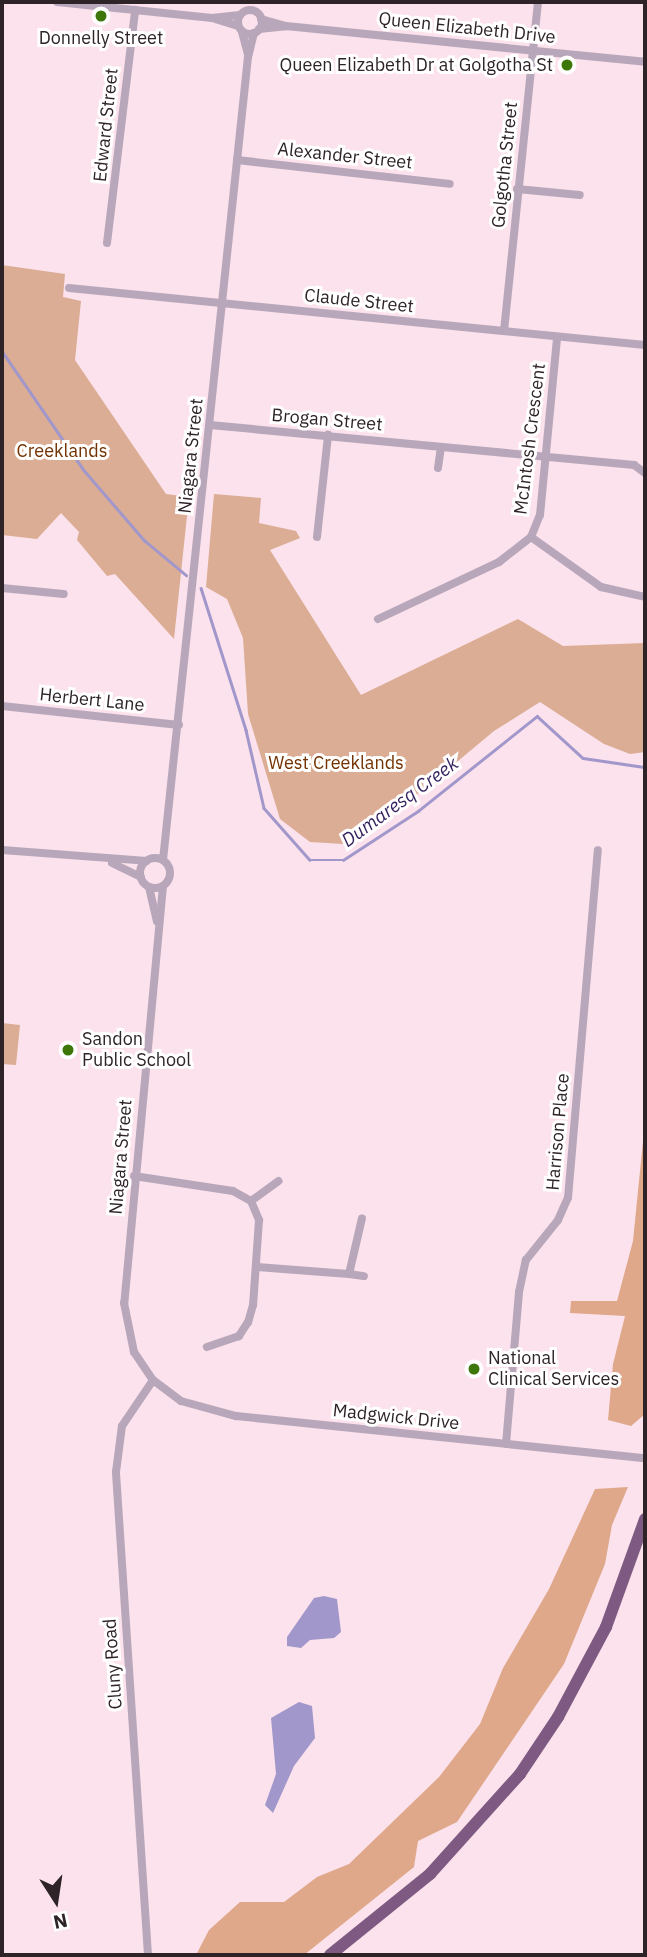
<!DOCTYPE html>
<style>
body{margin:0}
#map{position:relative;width:647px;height:1957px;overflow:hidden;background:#fce2ec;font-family:"IBM Plex Sans",sans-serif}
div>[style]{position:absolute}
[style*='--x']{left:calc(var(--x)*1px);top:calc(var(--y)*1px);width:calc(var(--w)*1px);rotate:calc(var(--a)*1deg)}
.green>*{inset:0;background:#dbad95}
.forest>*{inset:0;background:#dfa88b}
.water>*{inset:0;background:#a197cb}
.stream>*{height:2.5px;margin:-1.25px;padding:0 1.25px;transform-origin:1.25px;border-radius:1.25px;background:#a197cb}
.minor>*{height:8px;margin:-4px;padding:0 4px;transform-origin:4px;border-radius:4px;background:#b8a7ba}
.minor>.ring{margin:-4px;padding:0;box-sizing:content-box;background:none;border:8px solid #b8a7ba;border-radius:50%}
.highway>*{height:12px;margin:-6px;padding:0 6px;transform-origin:6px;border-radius:6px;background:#7e5a82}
.dots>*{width:19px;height:19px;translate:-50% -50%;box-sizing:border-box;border:4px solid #fff;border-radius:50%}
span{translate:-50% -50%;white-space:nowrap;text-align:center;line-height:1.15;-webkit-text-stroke:6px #fff;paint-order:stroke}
.street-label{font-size:18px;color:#2e2428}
.poi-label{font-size:18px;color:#2e2428}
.right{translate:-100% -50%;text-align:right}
.left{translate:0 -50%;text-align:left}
.park-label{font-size:18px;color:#733101}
.water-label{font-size:19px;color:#321f5d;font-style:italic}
.frame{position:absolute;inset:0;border:4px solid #2e2428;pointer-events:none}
.north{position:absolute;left:21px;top:1866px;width:70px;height:70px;-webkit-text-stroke:5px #fff;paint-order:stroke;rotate:168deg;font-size:19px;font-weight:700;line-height:28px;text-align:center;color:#2e2428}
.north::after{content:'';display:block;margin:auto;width:24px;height:32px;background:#2e2428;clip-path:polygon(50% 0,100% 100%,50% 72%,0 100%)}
</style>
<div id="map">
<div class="green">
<i style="clip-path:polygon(2px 265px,65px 274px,63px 297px,81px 301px,75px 360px,166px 494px,189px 497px,174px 639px,115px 574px,107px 576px,77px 540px,79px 532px,61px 513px,37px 539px,2px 535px)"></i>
<i style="clip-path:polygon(214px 494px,261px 498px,259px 523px,296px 531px,300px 538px,270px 550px,361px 695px,518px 619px,563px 646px,645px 643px,645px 752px,630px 754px,604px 744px,540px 702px,494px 731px,422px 791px,343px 844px,310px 842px,280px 819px,248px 714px,243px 638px,227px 599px,206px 587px)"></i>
<i style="clip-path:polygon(2px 1023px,20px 1025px,16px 1065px,2px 1064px)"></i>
</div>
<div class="forest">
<i style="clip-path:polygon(645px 1121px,645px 1414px,631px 1426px,608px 1420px,613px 1364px,625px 1316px,570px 1313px,571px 1301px,617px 1301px,633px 1241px)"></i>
<i style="clip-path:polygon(628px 1487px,612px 1525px,605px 1564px,564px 1664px,457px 1822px,418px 1841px,414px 1867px,304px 1955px,196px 1955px,209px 1930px,240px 1902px,284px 1902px,317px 1877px,349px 1864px,439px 1777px,480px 1724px,503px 1668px,549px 1589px,595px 1489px)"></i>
</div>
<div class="water">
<i style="clip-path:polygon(324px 1596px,337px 1599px,341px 1632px,334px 1638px,310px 1640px,301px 1648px,287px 1646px,287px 1637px,314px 1598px)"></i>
<i style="clip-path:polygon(299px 1702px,312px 1706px,315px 1738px,294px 1766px,273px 1813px,265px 1805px,276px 1774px,271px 1718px)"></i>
</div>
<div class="stream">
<i style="--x:2;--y:351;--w:143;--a:55.5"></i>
<i style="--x:83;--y:469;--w:94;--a:49.3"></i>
<i style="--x:144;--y:540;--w:55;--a:39.8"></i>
<i style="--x:201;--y:588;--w:149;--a:72.4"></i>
<i style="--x:246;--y:730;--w:80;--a:77"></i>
<i style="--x:264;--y:808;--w:69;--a:48.5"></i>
<i style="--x:310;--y:860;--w:33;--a:0"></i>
<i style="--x:343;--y:860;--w:90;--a:-33.2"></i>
<i style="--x:418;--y:811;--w:152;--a:-38.6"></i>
<i style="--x:537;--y:716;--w:62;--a:42.4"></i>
<i style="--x:583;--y:758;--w:63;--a:8.3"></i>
</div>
<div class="minor">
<i style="--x:57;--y:2;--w:156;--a:5.9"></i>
<i style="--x:212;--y:18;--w:28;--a:-6"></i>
<i class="ring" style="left:238px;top:10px;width:16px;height:16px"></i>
<i style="--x:212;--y:18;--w:27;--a:17"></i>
<i style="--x:261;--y:19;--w:26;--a:16"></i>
<i style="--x:286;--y:26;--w:361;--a:5.7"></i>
<i style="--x:259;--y:29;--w:27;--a:-6"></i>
<i style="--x:242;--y:32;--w:24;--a:75"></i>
<i style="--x:237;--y:160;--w:214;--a:6.4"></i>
<i style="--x:517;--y:189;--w:63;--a:5.4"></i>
<i style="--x:107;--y:243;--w:235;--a:-83.1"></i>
<i style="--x:69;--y:288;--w:579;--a:5.65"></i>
<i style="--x:504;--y:331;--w:331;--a:-84.1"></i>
<i style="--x:210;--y:425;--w:426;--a:5.4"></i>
<i style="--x:634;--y:465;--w:14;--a:36"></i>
<i style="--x:438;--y:468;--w:21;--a:-82"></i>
<i style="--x:317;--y:537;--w:103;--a:-83.8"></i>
<i style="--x:531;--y:537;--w:86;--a:35.5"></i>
<i style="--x:601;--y:587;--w:45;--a:12.8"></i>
<i style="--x:2;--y:588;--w:62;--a:5.5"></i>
<i style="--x:378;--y:619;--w:134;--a:-25.2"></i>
<i style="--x:499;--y:562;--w:41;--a:-38"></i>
<i style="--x:531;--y:537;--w:24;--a:-68"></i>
<i style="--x:540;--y:515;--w:179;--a:-84.5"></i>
<i style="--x:2;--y:706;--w:178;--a:6.1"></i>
<i style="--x:2;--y:850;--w:145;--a:4.3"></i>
<i class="ring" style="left:140px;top:858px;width:22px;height:22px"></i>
<i style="--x:163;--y:860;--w:807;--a:-83.96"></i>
<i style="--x:248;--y:57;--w:25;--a:-76"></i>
<i style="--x:112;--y:863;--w:32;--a:26"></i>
<i style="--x:163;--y:886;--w:419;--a:95.3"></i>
<i style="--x:124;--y:1303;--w:50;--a:78.5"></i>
<i style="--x:134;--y:1352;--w:34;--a:56"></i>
<i style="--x:153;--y:1380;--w:35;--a:37"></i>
<i style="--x:181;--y:1401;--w:57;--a:15.3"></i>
<i style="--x:236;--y:1416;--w:411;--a:5.9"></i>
<i style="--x:149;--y:887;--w:35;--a:77"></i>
<i style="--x:134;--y:1176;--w:100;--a:8.6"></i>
<i style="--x:233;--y:1191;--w:21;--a:29"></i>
<i style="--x:251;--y:1201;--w:21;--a:67"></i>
<i style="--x:259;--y:1220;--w:85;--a:94"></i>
<i style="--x:253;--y:1305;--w:18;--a:106"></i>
<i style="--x:248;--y:1322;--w:17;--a:123"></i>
<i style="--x:239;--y:1336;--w:34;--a:161"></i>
<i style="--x:251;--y:1201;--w:34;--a:-36"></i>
<i style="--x:257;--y:1267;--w:92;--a:4.4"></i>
<i style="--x:349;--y:1274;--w:57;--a:-76.9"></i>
<i style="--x:349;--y:1274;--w:15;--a:8"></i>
<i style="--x:506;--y:1444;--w:153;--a:-85.1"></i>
<i style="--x:519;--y:1292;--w:33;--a:-78"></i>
<i style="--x:526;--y:1260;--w:51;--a:-51.3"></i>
<i style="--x:558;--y:1220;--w:24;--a:-66"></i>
<i style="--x:568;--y:1198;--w:349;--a:-85.1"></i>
<i style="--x:148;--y:1955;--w:484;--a:-93.8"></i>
<i style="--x:116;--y:1472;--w:46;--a:-82.6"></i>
<i style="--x:122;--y:1426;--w:55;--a:-56"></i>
</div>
<div class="highway">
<i style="--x:330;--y:1955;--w:129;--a:-39"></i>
<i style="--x:430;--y:1874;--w:135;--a:-48"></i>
<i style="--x:520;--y:1774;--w:69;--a:-56.3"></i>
<i style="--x:558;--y:1717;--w:102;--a:-61.9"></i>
<i style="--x:606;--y:1627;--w:115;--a:-70.1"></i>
</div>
<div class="dots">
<i style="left:101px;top:16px;background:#3d7609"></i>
<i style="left:567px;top:65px;background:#3d7609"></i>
<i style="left:68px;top:1050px;background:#3d7609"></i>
<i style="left:474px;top:1369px;background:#3d7609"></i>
</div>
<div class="street-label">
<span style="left:467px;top:28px;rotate:6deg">Queen Elizabeth Drive</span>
<span style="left:106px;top:125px;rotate:-84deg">Edward Street</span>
<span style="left:345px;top:156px;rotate:6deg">Alexander Street</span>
<span style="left:505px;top:165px;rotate:-84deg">Golgotha Street</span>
<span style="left:359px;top:301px;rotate:6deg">Claude Street</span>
<span style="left:327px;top:420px;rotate:5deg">Brogan Street</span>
<span style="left:530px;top:439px;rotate:-83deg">McIntosh Crescent</span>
<span style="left:191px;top:456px;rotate:-84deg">Niagara Street</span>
<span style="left:92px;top:700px;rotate:6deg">Herbert Lane</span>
<span style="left:558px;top:1132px;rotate:-85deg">Harrison Place</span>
<span style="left:121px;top:1157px;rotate:-85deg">Niagara Street</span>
<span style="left:396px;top:1417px;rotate:6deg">Madgwick Drive</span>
<span style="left:113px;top:1664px;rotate:-94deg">Cluny Road</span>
</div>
<div class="poi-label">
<span style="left:101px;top:38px">Donnelly Street</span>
<span class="right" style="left:553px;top:65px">Queen Elizabeth Dr at Golgotha St</span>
<span class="left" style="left:82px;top:1050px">Sandon<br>Public School</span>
<span class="left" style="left:488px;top:1369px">National<br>Clinical Services</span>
</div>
<div class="park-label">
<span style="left:62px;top:451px">Creeklands</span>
<span style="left:336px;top:763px">West Creeklands</span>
</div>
<div class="water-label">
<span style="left:400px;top:802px;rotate:-36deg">Dumaresq Creek</span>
</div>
<div class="frame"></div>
<div class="north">N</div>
</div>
